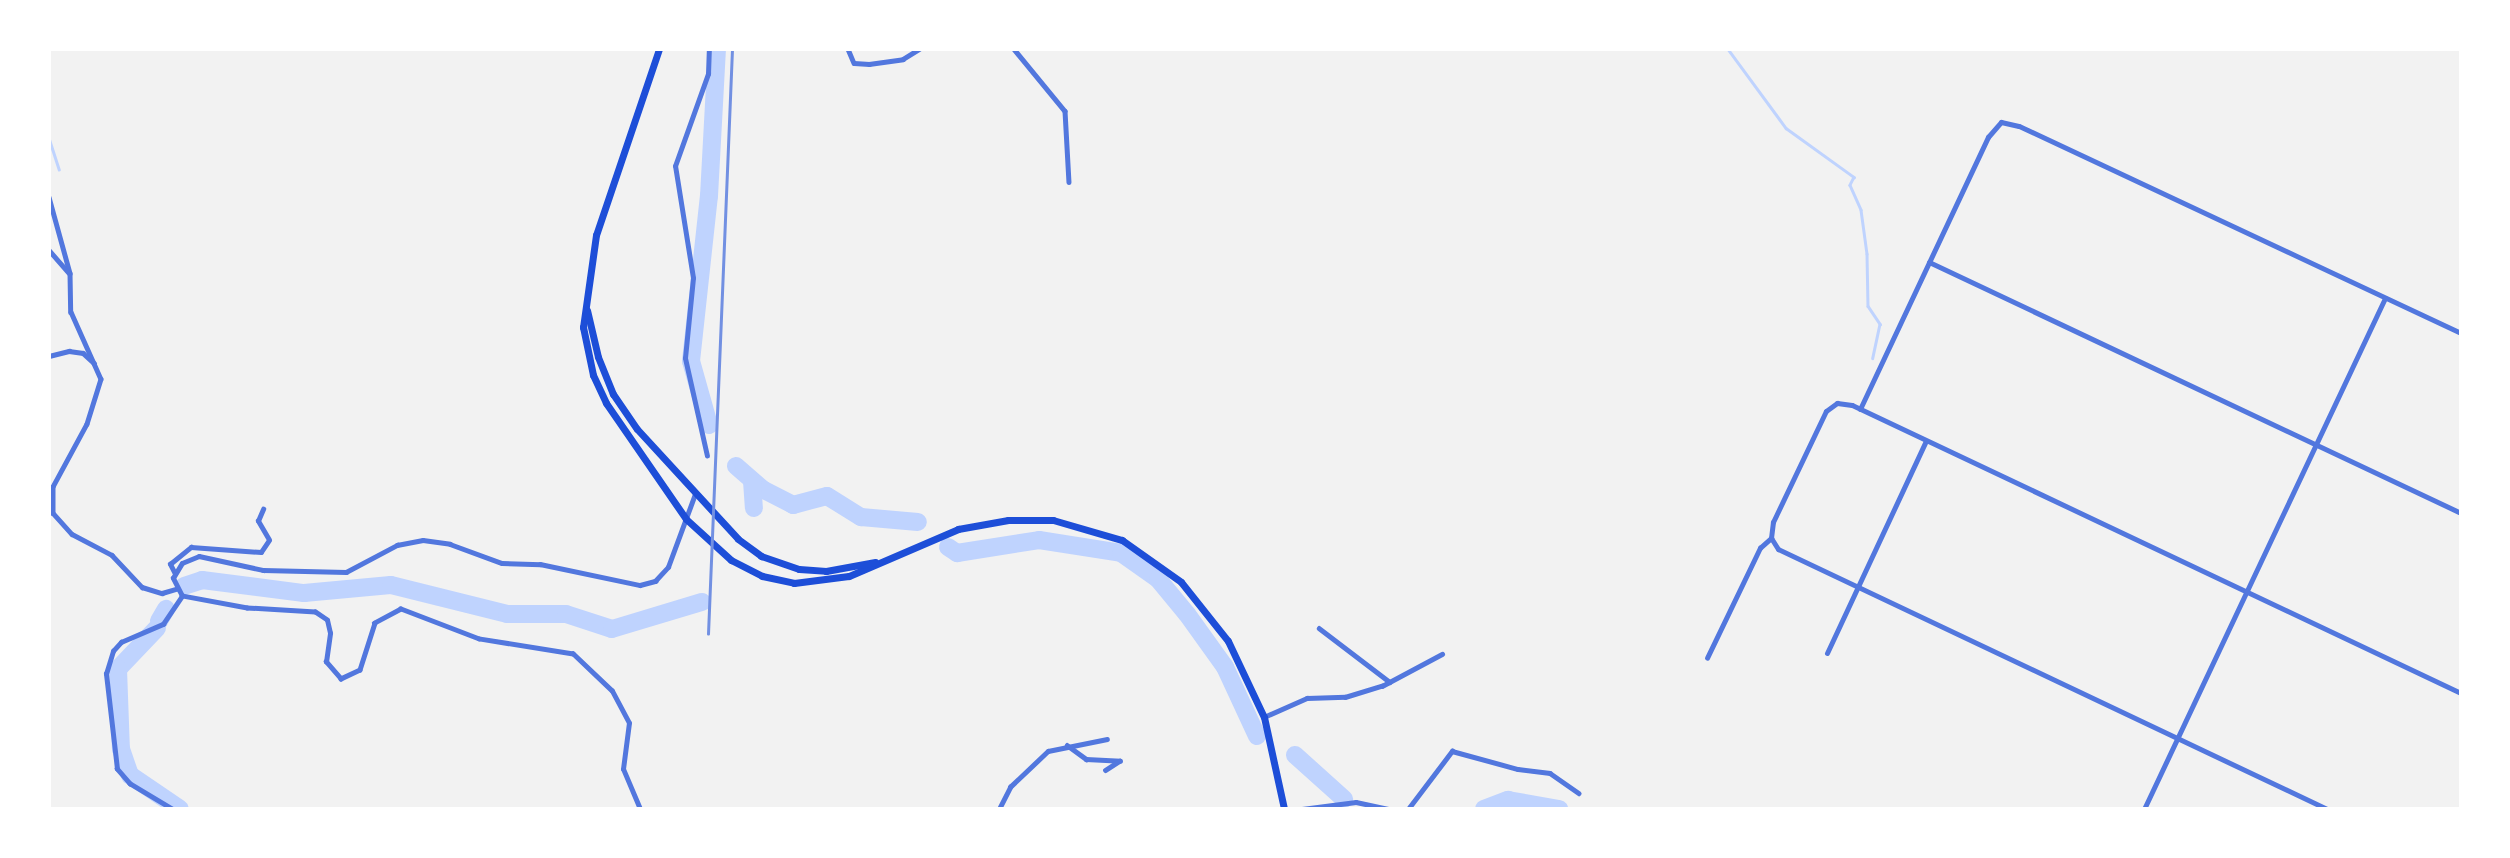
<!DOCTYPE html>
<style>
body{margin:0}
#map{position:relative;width:2510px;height:858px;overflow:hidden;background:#f2f2f2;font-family:Barlow,sans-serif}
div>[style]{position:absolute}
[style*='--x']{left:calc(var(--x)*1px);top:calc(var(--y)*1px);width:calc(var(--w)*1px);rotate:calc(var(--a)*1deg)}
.stream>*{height:2.5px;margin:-1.25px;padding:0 1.25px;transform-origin:1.25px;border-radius:1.25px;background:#bfd3fe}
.river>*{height:18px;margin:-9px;padding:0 9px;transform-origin:9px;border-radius:9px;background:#bfd3fe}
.minor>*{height:4.5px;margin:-2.25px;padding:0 2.25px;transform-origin:2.25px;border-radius:2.25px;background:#5277de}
.tertiary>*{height:5px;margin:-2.5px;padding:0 2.5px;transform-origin:2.5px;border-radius:2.5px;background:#5277de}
.trunk>*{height:7px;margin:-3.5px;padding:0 3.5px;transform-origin:3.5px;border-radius:3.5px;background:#1d4ed8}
.rail>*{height:2.5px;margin:-1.25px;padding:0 1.25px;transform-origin:1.25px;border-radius:1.25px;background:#7290e2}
span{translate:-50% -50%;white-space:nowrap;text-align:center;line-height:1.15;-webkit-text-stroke:7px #fff;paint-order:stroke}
.frame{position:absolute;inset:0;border:51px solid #fff;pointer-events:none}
</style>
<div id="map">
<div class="stream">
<i style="--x:1357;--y:49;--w:11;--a:0"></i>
<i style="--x:1728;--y:49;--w:98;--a:53.7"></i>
<i style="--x:1786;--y:128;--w:84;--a:35.8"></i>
<i style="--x:1854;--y:177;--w:9;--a:117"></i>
<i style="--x:1850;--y:185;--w:27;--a:66"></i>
<i style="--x:1861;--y:210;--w:44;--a:82.2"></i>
<i style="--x:1867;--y:254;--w:52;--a:88.9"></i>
<i style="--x:1868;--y:306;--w:22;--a:56"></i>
<i style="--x:1880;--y:324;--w:35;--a:102"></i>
<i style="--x:49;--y:138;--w:33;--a:72"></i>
</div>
<div class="river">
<i style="--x:709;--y:425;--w:66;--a:-105.7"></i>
<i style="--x:691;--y:361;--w:166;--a:-83.8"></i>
<i style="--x:709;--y:196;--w:147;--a:-86.9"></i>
<i style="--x:736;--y:466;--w:37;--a:41"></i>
<i style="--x:764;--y:490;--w:33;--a:27"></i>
<i style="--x:793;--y:505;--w:35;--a:-15"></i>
<i style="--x:827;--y:496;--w:40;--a:32"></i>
<i style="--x:861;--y:517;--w:57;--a:5"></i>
<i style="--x:752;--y:481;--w:27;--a:86"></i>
<i style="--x:948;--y:547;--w:11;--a:34"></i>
<i style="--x:957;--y:553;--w:83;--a:-9"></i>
<i style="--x:1039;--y:540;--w:83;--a:9"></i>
<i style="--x:1121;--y:553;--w:45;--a:35.1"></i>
<i style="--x:1158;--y:579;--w:45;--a:50.4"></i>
<i style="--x:1187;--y:614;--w:65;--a:54.4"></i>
<i style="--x:1225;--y:667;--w:76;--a:65.1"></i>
<i style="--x:184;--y:586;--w:19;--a:-18"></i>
<i style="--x:202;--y:580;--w:103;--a:7.3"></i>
<i style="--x:304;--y:593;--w:87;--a:-5.3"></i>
<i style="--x:391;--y:585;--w:120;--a:14"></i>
<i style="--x:507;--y:614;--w:59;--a:0"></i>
<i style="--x:566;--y:614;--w:48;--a:18.1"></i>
<i style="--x:612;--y:629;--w:94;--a:-16.7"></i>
<i style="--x:159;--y:621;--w:14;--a:-60"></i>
<i style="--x:157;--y:628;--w:57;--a:133.6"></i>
<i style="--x:118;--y:669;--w:80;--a:87.9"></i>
<i style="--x:121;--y:749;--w:28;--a:71"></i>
<i style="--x:130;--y:775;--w:60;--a:34.2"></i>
<i style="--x:1295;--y:755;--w:66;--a:41.9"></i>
<i style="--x:1484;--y:809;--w:26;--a:-21"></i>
<i style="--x:1508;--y:800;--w:52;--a:10"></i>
</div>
<div class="minor">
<i style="--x:848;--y:49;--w:15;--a:67"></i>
<i style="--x:854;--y:63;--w:15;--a:4"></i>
<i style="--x:869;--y:64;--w:34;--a:-8"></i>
<i style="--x:903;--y:59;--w:19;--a:-32"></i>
<i style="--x:1014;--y:49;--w:80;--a:50.6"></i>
<i style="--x:1065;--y:111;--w:71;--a:86.8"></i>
<i style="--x:49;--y:197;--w:79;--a:74.6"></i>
<i style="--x:70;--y:273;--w:39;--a:89"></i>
<i style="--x:71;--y:312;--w:73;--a:65.9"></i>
<i style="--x:101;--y:379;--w:47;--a:107.3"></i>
<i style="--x:87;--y:424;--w:72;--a:118.4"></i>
<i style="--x:53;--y:487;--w:26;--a:90"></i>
<i style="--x:53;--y:513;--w:28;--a:48"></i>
<i style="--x:72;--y:534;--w:45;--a:27.7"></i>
<i style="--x:112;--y:555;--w:44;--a:46.8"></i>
<i style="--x:142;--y:587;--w:21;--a:17"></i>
<i style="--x:162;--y:593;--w:15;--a:-16"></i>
<i style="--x:49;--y:250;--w:30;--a:49"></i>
<i style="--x:49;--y:356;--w:21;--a:-14"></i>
<i style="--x:69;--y:351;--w:14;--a:8"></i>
<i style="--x:83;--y:353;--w:15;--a:42"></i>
<i style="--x:707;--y:456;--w:100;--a:-102.7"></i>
<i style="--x:685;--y:358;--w:80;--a:-84.3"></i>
<i style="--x:693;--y:278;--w:113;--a:-99.1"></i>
<i style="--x:675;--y:166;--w:98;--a:-70.3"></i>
<i style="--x:708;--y:74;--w:25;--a:-88"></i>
<i style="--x:175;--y:574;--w:11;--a:-117"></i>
<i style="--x:170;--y:564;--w:27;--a:-39"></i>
<i style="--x:191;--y:547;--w:70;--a:4.1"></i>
<i style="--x:261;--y:552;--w:14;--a:-56"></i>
<i style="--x:269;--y:540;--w:22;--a:-120"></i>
<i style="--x:258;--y:521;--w:13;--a:-67"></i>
<i style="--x:1319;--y:628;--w:89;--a:37.3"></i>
<i style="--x:1707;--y:658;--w:122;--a:-64.3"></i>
<i style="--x:1760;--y:548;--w:15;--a:-42"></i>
<i style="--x:1264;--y:717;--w:47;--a:-23.8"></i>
<i style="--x:1307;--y:698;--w:38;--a:-2"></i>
<i style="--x:1345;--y:697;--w:39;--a:-17"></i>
<i style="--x:1382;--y:686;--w:68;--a:-28.1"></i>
<i style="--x:1067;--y:745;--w:24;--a:36"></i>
<i style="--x:1086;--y:759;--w:34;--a:3"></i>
<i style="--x:1120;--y:761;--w:17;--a:147"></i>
<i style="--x:172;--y:809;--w:49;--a:-149.2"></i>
<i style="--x:130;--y:784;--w:20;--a:-131"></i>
<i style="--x:117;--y:769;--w:96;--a:-96.6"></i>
<i style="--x:106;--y:674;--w:24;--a:-73"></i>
<i style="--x:113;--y:651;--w:12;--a:-48"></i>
<i style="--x:121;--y:642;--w:46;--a:-23.2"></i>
<i style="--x:163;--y:624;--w:34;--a:-56"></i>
<i style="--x:640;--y:809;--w:43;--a:-113"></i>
<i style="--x:623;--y:769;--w:46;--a:-82.6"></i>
<i style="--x:629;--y:723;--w:36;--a:-118"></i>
<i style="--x:612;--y:691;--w:54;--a:-136.5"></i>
<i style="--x:573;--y:654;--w:95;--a:-170.9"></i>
<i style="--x:479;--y:639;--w:84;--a:-159"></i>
<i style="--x:401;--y:609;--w:30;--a:152"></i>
<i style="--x:375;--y:623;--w:49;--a:107.7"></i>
<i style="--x:360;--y:670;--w:21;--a:155"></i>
<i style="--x:341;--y:679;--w:23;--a:-131"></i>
<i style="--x:326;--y:662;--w:29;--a:-82"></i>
<i style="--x:330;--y:633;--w:13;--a:-103"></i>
<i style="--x:327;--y:620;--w:14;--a:-146"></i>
<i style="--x:315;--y:612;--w:68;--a:-176.6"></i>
<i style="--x:247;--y:608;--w:66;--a:-169.5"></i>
<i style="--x:182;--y:596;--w:20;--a:-117"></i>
<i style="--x:173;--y:578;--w:17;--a:-59"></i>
<i style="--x:182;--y:563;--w:18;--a:-22"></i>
<i style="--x:199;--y:556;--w:66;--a:12.3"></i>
<i style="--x:263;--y:570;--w:83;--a:1.4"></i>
<i style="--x:346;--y:572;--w:58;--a:-27.9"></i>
<i style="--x:397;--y:545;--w:26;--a:-11"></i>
<i style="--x:423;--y:540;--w:27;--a:8"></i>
<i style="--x:450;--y:544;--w:55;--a:20.1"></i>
<i style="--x:502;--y:563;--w:38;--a:2"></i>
<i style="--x:540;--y:564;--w:102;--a:11.9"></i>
<i style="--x:640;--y:585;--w:16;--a:-15"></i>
<i style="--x:655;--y:581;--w:19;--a:-47"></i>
<i style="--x:668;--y:567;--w:78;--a:-69.7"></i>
<i style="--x:999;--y:809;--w:25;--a:-63"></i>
<i style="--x:1010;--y:787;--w:52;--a:-43.5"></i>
<i style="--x:1048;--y:751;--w:60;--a:-11.5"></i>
<i style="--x:1302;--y:809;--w:54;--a:-7.4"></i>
<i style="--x:1356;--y:802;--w:35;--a:12"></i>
<i style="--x:1408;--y:809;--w:73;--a:-52.8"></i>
<i style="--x:1452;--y:751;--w:68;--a:15.3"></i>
<i style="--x:1518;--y:769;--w:32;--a:7"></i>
<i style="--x:1550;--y:773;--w:35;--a:35"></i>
</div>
<div class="tertiary">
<i style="--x:1929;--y:262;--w:588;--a:25.26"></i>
<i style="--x:1860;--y:409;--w:301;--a:-64.8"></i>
<i style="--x:1988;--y:137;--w:20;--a:-49"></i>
<i style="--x:2001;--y:122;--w:18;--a:13"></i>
<i style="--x:2019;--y:126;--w:488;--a:25.1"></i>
<i style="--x:1827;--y:653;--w:234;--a:-65"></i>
<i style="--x:2144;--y:809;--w:565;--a:-64.75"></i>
<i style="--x:2327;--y:809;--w:607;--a:-154.66"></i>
<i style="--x:1778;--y:549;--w:13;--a:-122"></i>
<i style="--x:1771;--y:538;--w:16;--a:-83"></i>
<i style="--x:1773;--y:522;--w:123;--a:-64.5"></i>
<i style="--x:1826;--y:411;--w:14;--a:-36"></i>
<i style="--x:1837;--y:403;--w:15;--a:8"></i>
<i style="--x:1852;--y:405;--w:674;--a:25.31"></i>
</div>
<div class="trunk">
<i style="--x:659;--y:49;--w:196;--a:108.7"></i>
<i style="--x:596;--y:235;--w:93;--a:98"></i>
<i style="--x:583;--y:327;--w:49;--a:78.2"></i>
<i style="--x:593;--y:375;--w:31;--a:65"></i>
<i style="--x:606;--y:403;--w:141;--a:55.4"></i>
<i style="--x:686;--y:519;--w:61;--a:42.3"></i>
<i style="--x:731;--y:560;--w:35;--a:27"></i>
<i style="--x:762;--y:576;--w:33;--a:12"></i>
<i style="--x:794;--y:583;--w:55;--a:-7.3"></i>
<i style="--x:849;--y:576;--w:119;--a:-23.3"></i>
<i style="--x:958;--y:529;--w:51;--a:-10.2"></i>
<i style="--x:1008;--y:520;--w:45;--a:0"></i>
<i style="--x:1053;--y:520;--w:72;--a:16.2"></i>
<i style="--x:1122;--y:540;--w:72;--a:35.4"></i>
<i style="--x:1181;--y:582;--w:75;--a:51.5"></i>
<i style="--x:1228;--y:641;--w:84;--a:64.7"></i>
<i style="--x:1264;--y:717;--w:94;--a:77.7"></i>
<i style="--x:587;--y:310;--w:48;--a:76.8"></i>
<i style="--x:598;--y:357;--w:40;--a:68"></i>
<i style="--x:613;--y:394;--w:42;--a:55.6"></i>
<i style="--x:637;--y:429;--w:149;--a:47.4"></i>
<i style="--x:738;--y:539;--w:29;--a:36"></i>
<i style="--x:761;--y:556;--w:40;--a:18.9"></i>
<i style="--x:799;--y:569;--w:27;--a:4"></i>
<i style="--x:826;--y:571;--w:50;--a:-10.4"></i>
</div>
<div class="rail">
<i style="--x:708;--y:634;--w:585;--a:-87.65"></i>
</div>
<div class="frame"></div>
</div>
